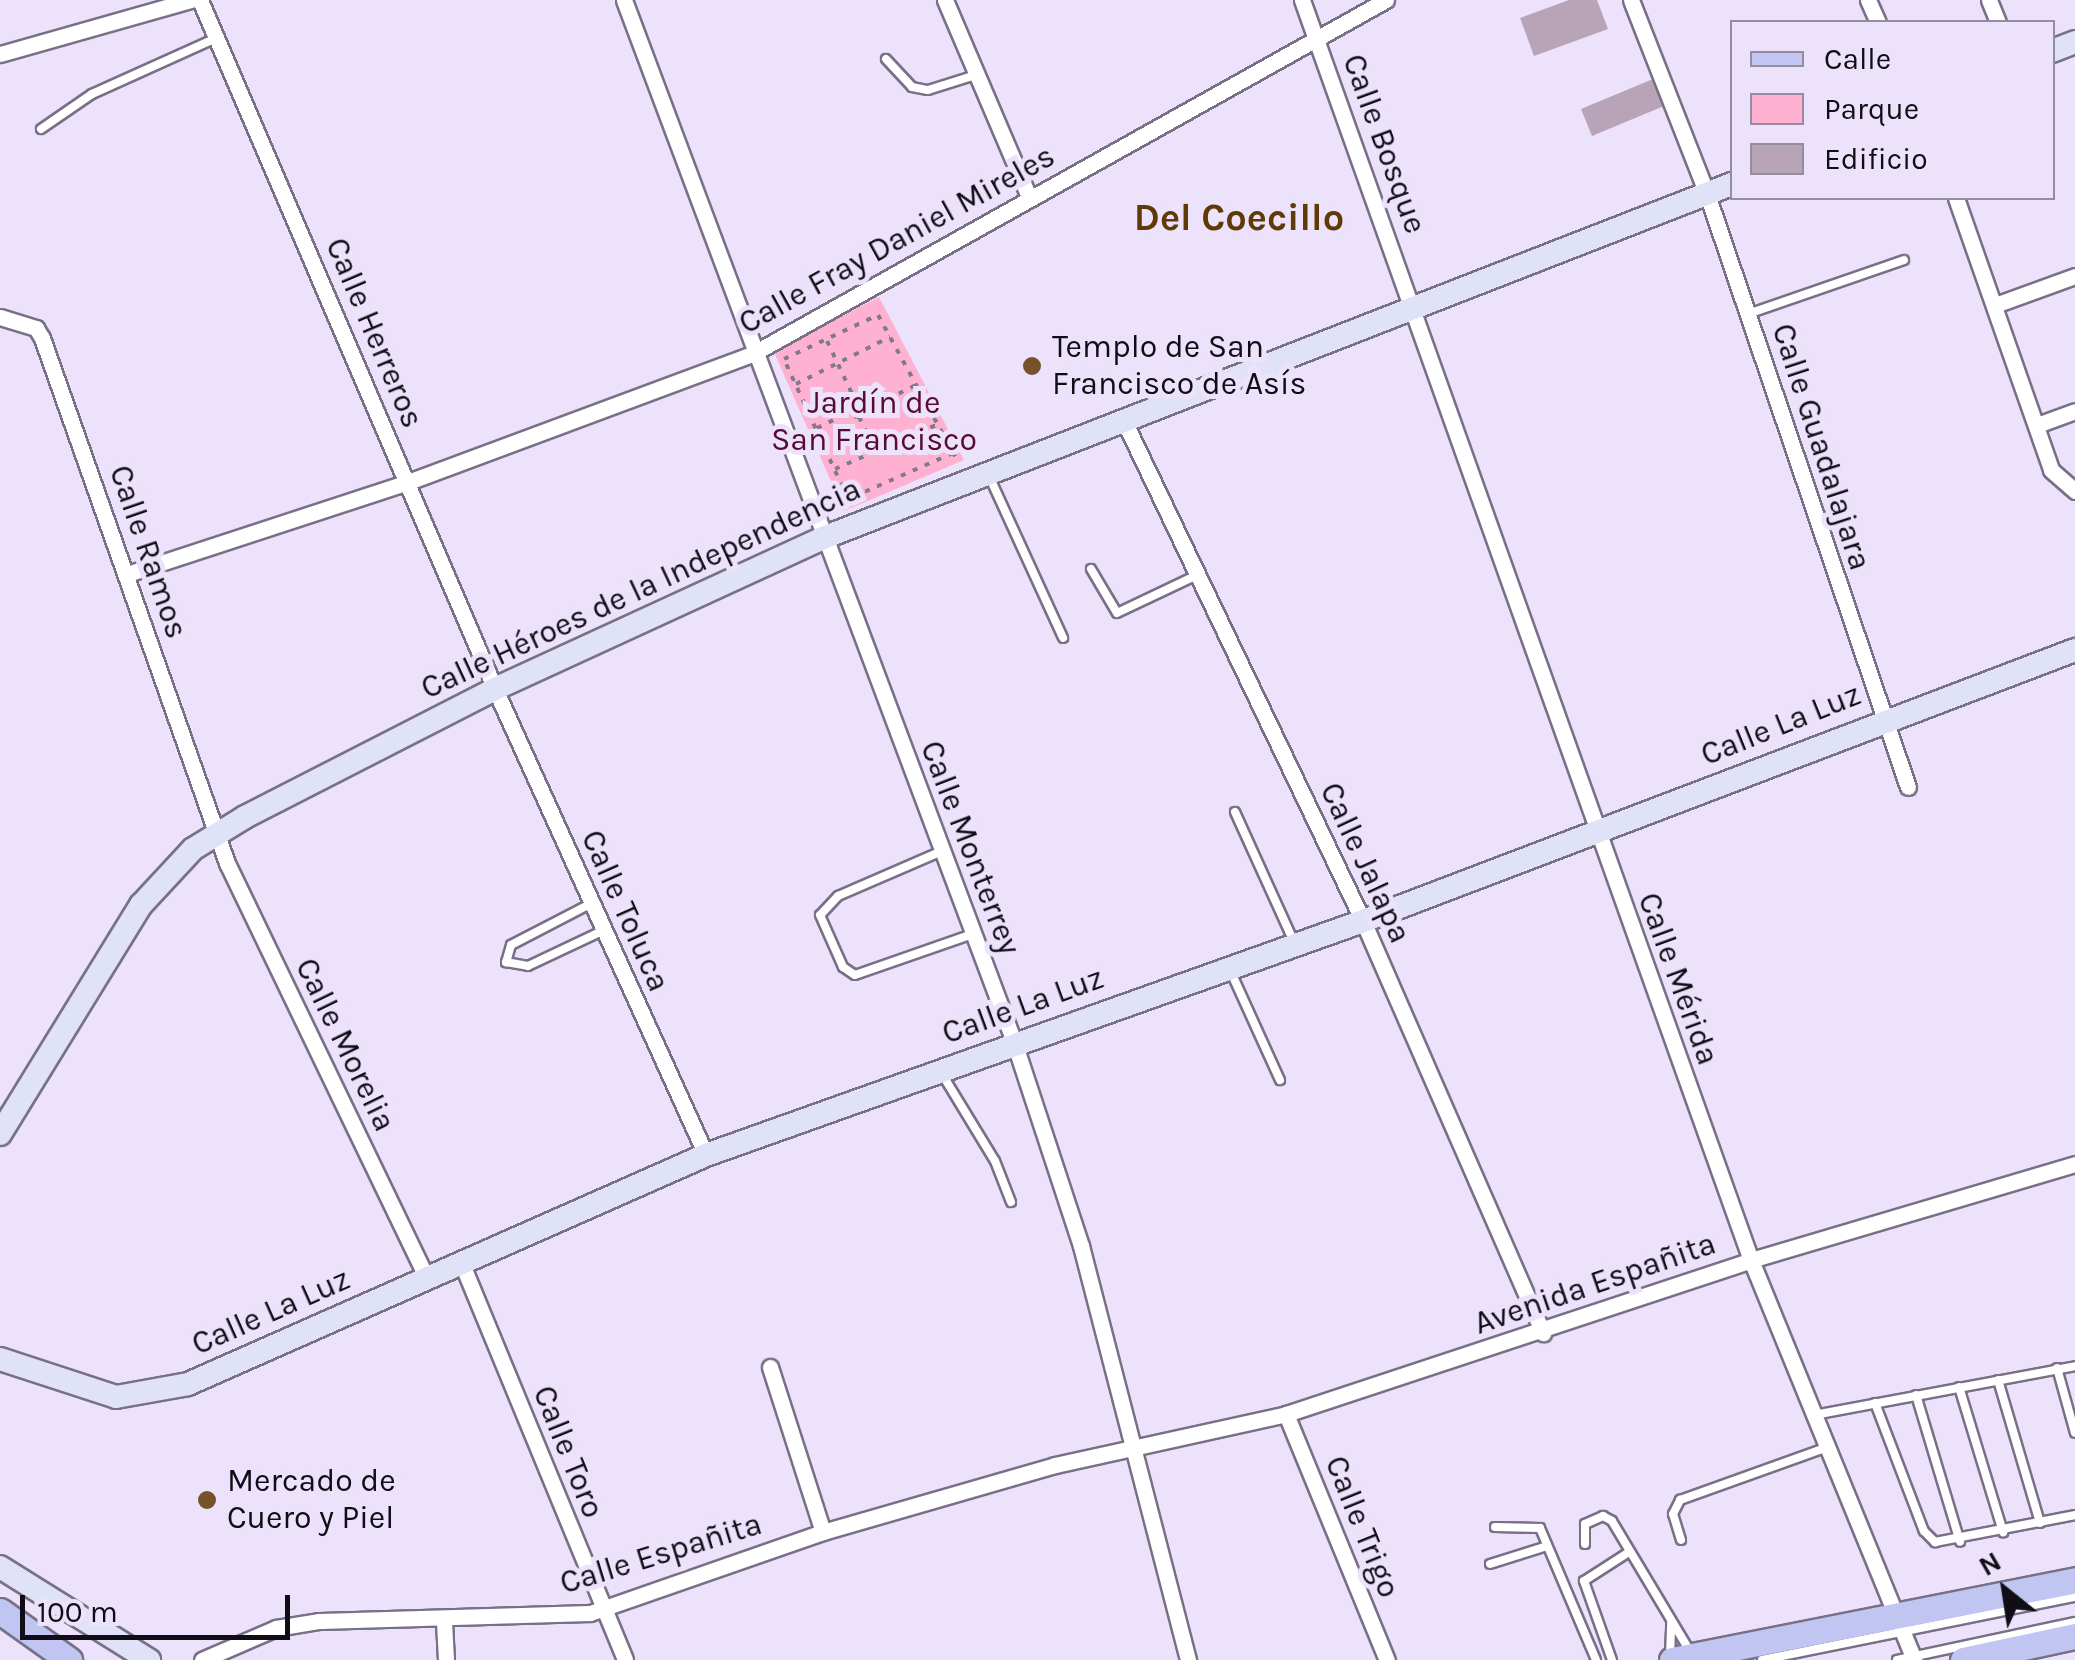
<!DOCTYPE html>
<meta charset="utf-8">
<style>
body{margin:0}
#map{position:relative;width:2075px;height:1660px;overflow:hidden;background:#ece2fb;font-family:Karla,sans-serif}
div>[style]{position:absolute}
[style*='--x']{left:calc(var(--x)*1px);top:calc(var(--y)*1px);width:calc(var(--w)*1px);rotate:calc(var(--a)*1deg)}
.green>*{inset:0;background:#feb1d0}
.building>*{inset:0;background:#b9a4b7}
.path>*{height:4px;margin-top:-2px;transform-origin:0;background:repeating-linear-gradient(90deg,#817a8b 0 5px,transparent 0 13px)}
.roads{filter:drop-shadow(2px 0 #797086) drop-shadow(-2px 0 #797086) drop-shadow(0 2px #797086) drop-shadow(0 -2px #797086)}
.lane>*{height:8px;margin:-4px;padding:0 4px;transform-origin:4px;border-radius:4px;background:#fff}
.street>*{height:15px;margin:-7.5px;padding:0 7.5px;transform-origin:7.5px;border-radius:7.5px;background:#fff}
.secondary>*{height:22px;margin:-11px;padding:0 11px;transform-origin:11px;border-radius:11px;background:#e0e2f8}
.primary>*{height:25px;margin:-12.5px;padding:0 12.5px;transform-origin:12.5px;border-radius:12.5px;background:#c0c5f2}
.dots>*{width:28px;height:28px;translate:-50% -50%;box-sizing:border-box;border:5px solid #ece2fb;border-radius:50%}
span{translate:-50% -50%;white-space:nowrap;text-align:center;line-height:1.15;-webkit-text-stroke:10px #ece2fb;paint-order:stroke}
.street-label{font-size:32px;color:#110d16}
.poi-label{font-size:32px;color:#110d16}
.left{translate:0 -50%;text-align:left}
.park-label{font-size:32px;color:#580a34}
.quarter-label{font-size:38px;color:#5f3a06;font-weight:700}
.legend{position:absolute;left:1730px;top:20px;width:325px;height:180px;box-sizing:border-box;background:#ece2fb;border:2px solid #948d9f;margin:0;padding:12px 18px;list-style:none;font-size:30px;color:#110d16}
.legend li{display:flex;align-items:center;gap:20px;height:50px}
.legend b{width:50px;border:2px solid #948d9f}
.north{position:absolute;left:1955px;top:1540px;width:100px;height:100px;-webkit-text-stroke:8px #ece2fb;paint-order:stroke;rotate:330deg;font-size:28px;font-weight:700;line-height:40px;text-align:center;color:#110d16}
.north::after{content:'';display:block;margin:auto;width:35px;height:45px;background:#110d16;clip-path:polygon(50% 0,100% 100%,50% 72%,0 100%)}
.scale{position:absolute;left:20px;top:1595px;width:270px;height:45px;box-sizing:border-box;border:5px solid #110d16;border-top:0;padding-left:12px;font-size:30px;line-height:35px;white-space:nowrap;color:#110d16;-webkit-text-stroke:8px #ece2fb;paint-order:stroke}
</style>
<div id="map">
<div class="green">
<i style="clip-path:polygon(879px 297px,964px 460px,844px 511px,774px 352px)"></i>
</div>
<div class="building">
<i style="clip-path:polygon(1569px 0,1597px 0,1608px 29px,1534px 56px,1520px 18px)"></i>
<i style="clip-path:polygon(1653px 79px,1664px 106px,1592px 136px,1581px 109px)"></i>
</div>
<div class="path">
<i style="--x:827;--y:341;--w:61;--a:64.7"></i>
<i style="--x:796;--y:384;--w:105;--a:-26.6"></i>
<i style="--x:864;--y:411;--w:58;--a:-26.6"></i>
<i style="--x:859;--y:417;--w:15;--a:-172"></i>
<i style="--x:844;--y:415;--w:17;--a:-83"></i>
<i style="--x:846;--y:398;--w:16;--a:7"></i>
<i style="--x:862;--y:400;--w:17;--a:100"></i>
<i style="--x:859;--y:417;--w:37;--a:64"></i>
<i style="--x:817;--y:428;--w:30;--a:-26"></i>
<i style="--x:953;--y:453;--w:115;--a:156.3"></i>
<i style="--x:848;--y:499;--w:154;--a:-114.6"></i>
<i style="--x:784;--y:359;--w:104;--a:-25.1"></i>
<i style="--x:878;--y:315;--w:167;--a:61.4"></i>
<i style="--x:835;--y:469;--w:110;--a:-23.5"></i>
</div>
<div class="roads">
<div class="lane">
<i style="--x:886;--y:59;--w:38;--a:47"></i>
<i style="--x:912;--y:87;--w:16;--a:11"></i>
<i style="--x:928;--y:90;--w:50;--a:-17.4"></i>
<i style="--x:41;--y:129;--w:62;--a:-34.5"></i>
<i style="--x:92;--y:94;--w:136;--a:-24.3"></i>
<i style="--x:1748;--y:314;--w:165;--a:-19.1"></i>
<i style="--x:989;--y:476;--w:178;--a:65.4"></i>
<i style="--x:1091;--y:569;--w:51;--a:59.4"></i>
<i style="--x:1117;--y:613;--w:89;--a:-25.4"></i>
<i style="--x:1235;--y:812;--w:141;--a:65.6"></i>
<i style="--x:942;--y:851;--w:113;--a:156.6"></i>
<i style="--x:838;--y:896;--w:26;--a:133"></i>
<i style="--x:820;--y:915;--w:57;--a:66.1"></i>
<i style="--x:843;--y:967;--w:14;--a:34"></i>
<i style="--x:855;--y:975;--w:125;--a:-19.2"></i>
<i style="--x:592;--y:903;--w:91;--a:152.6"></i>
<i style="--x:511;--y:945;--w:18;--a:106"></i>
<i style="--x:506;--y:962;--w:22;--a:10"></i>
<i style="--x:528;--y:966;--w:84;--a:-25.3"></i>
<i style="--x:1230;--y:970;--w:121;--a:65.6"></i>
<i style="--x:942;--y:1074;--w:102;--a:58.7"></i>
<i style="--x:995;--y:1161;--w:44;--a:68.7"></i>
<i style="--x:2057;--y:1368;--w:67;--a:74.5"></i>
<i style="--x:1998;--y:1380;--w:149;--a:73.6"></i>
<i style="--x:1959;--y:1387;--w:152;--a:73.1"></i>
<i style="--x:1916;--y:1395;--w:153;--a:73.3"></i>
<i style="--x:1875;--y:1403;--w:137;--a:69.1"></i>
<i style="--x:1924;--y:1531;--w:16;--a:45"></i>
<i style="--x:1935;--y:1542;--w:143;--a:-10.9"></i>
<i style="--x:1814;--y:1415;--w:266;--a:-10.6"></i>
<i style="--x:1495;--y:1527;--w:45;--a:1.3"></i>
<i style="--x:1540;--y:1528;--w:143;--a:67"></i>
<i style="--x:1681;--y:1540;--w:27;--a:-107"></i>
<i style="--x:1673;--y:1514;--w:16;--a:-63"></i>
<i style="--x:1680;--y:1500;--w:157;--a:-19.7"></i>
<i style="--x:1585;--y:1544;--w:20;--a:-90"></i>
<i style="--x:1585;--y:1524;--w:20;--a:-24"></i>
<i style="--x:1603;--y:1516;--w:10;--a:29"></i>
<i style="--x:1612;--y:1521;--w:154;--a:59.1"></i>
<i style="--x:1490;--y:1564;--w:60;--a:-17.5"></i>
<i style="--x:1670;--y:1657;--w:36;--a:-88"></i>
<i style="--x:1612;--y:1660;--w:84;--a:-109.5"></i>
<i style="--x:1584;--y:1581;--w:54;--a:-32.8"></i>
<i style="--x:1762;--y:1660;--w:319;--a:-11.4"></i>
<i style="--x:1897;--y:1660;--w:182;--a:-12.1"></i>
</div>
<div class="street">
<i style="--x:200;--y:0;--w:749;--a:66.82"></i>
<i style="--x:495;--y:689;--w:512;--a:65.64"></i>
<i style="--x:624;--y:0;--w:1113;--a:69.48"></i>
<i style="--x:1014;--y:1042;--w:215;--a:71.8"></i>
<i style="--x:1081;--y:1246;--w:428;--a:75.5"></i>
<i style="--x:945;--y:0;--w:214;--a:66.9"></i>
<i style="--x:1302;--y:0;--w:1338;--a:70.39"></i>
<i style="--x:1751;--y:1260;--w:432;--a:67.8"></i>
<i style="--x:1631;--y:0;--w:208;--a:68.6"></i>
<i style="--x:1707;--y:194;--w:626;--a:71.28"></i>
<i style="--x:1868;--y:0;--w:24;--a:66"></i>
<i style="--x:1989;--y:0;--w:24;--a:68"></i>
<i style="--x:0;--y:54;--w:198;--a:-15.8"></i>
<i style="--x:1956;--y:198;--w:288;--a:70.7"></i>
<i style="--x:2051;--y:470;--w:32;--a:41"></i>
<i style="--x:1995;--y:305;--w:85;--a:-19.9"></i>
<i style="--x:0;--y:317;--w:38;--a:17"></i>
<i style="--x:36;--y:328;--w:12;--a:59"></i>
<i style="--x:42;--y:338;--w:557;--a:70.59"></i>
<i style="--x:227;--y:863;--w:462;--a:64.3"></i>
<i style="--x:1124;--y:421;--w:554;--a:64.45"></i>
<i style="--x:1363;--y:921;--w:450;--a:66.4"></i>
<i style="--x:2037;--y:425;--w:40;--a:-20.2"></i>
<i style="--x:127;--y:574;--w:296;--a:-18.1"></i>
<i style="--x:408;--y:482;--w:369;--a:-20.4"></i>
<i style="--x:754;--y:353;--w:724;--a:-29.19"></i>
<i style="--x:462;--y:1264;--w:428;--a:67.6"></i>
<i style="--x:770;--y:1367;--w:173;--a:72.2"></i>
<i style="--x:1286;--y:1414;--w:266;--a:67.7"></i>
<i style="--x:444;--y:1622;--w:38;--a:87"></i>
<i style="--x:202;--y:1660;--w:81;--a:-23.4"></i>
<i style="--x:276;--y:1628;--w:44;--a:-9.2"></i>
<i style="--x:319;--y:1621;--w:271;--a:-1.7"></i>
<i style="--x:590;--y:1613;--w:247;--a:-19.2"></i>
<i style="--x:823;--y:1532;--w:241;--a:-16.1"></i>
<i style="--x:1055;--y:1465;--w:237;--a:-12.4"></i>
<i style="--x:1286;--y:1414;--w:490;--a:-18.3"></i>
<i style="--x:1751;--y:1260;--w:338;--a:-16.5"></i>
</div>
<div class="secondary">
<i style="--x:2052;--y:51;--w:25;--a:-21"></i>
<i style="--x:0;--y:1134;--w:269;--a:-58.4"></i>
<i style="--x:141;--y:905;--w:76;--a:-47.1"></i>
<i style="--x:193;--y:849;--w:61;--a:-31.6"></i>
<i style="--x:245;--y:817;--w:281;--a:-27.1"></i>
<i style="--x:495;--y:689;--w:361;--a:-24.7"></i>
<i style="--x:823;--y:538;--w:975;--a:-21.28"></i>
<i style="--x:0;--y:1359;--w:122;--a:18.1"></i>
<i style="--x:116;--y:1397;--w:73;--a:-10.2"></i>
<i style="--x:188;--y:1384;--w:566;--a:-23.85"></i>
<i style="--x:706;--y:1155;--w:697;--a:-19.6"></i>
<i style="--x:1363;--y:921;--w:762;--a:-20.84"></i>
<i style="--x:0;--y:1567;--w:176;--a:32"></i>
</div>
<div class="primary">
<i style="--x:0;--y:1611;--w:85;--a:35.4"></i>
<i style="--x:1672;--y:1660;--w:411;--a:-11.2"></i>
<i style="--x:1963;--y:1660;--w:115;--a:-12.1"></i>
</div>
</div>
<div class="dots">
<i style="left:1032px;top:366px;background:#75522a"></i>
<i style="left:207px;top:1500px;background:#75522a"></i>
</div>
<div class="street-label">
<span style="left:1384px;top:144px;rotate:70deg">Calle Bosque</span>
<span style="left:897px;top:240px;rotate:-29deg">Calle Fray Daniel Mireles</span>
<span style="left:374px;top:333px;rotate:67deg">Calle Herreros</span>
<span style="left:1821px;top:447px;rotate:72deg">Calle Guadalajara</span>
<span style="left:148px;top:552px;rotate:71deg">Calle Ramos</span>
<span style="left:641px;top:589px;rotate:-25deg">Calle Héroes de la Independencia</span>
<span style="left:1781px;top:725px;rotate:-22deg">Calle La Luz</span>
<span style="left:970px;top:848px;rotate:69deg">Calle Monterrey</span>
<span style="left:1365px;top:863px;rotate:65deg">Calle Jalapa</span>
<span style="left:625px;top:911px;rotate:66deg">Calle Toluca</span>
<span style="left:1678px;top:979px;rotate:70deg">Calle Mérida</span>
<span style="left:1023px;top:1006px;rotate:-20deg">Calle La Luz</span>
<span style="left:345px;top:1045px;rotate:64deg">Calle Morelia</span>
<span style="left:1595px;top:1284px;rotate:-19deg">Avenida Españita</span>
<span style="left:271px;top:1312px;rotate:-24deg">Calle La Luz</span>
<span style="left:568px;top:1452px;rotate:68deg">Calle Toro</span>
<span style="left:1362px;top:1527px;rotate:68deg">Calle Trigo</span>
<span style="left:661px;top:1554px;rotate:-17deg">Calle Españita</span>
</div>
<div class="poi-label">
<span class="left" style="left:1052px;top:366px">Templo de San<br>Francisco de Asís</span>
<span class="left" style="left:227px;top:1500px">Mercado de<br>Cuero y Piel</span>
</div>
<div class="park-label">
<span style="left:874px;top:422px">Jardín de<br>San Francisco</span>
</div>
<div class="quarter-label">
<span style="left:1239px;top:218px">Del Coecillo</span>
</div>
<ul class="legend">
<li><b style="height:12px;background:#c0c5f2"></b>Calle</li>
<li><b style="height:28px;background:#feb1d0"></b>Parque</li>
<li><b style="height:28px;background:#b9a4b7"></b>Edificio</li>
</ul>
<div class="north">N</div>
<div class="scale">100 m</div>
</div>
